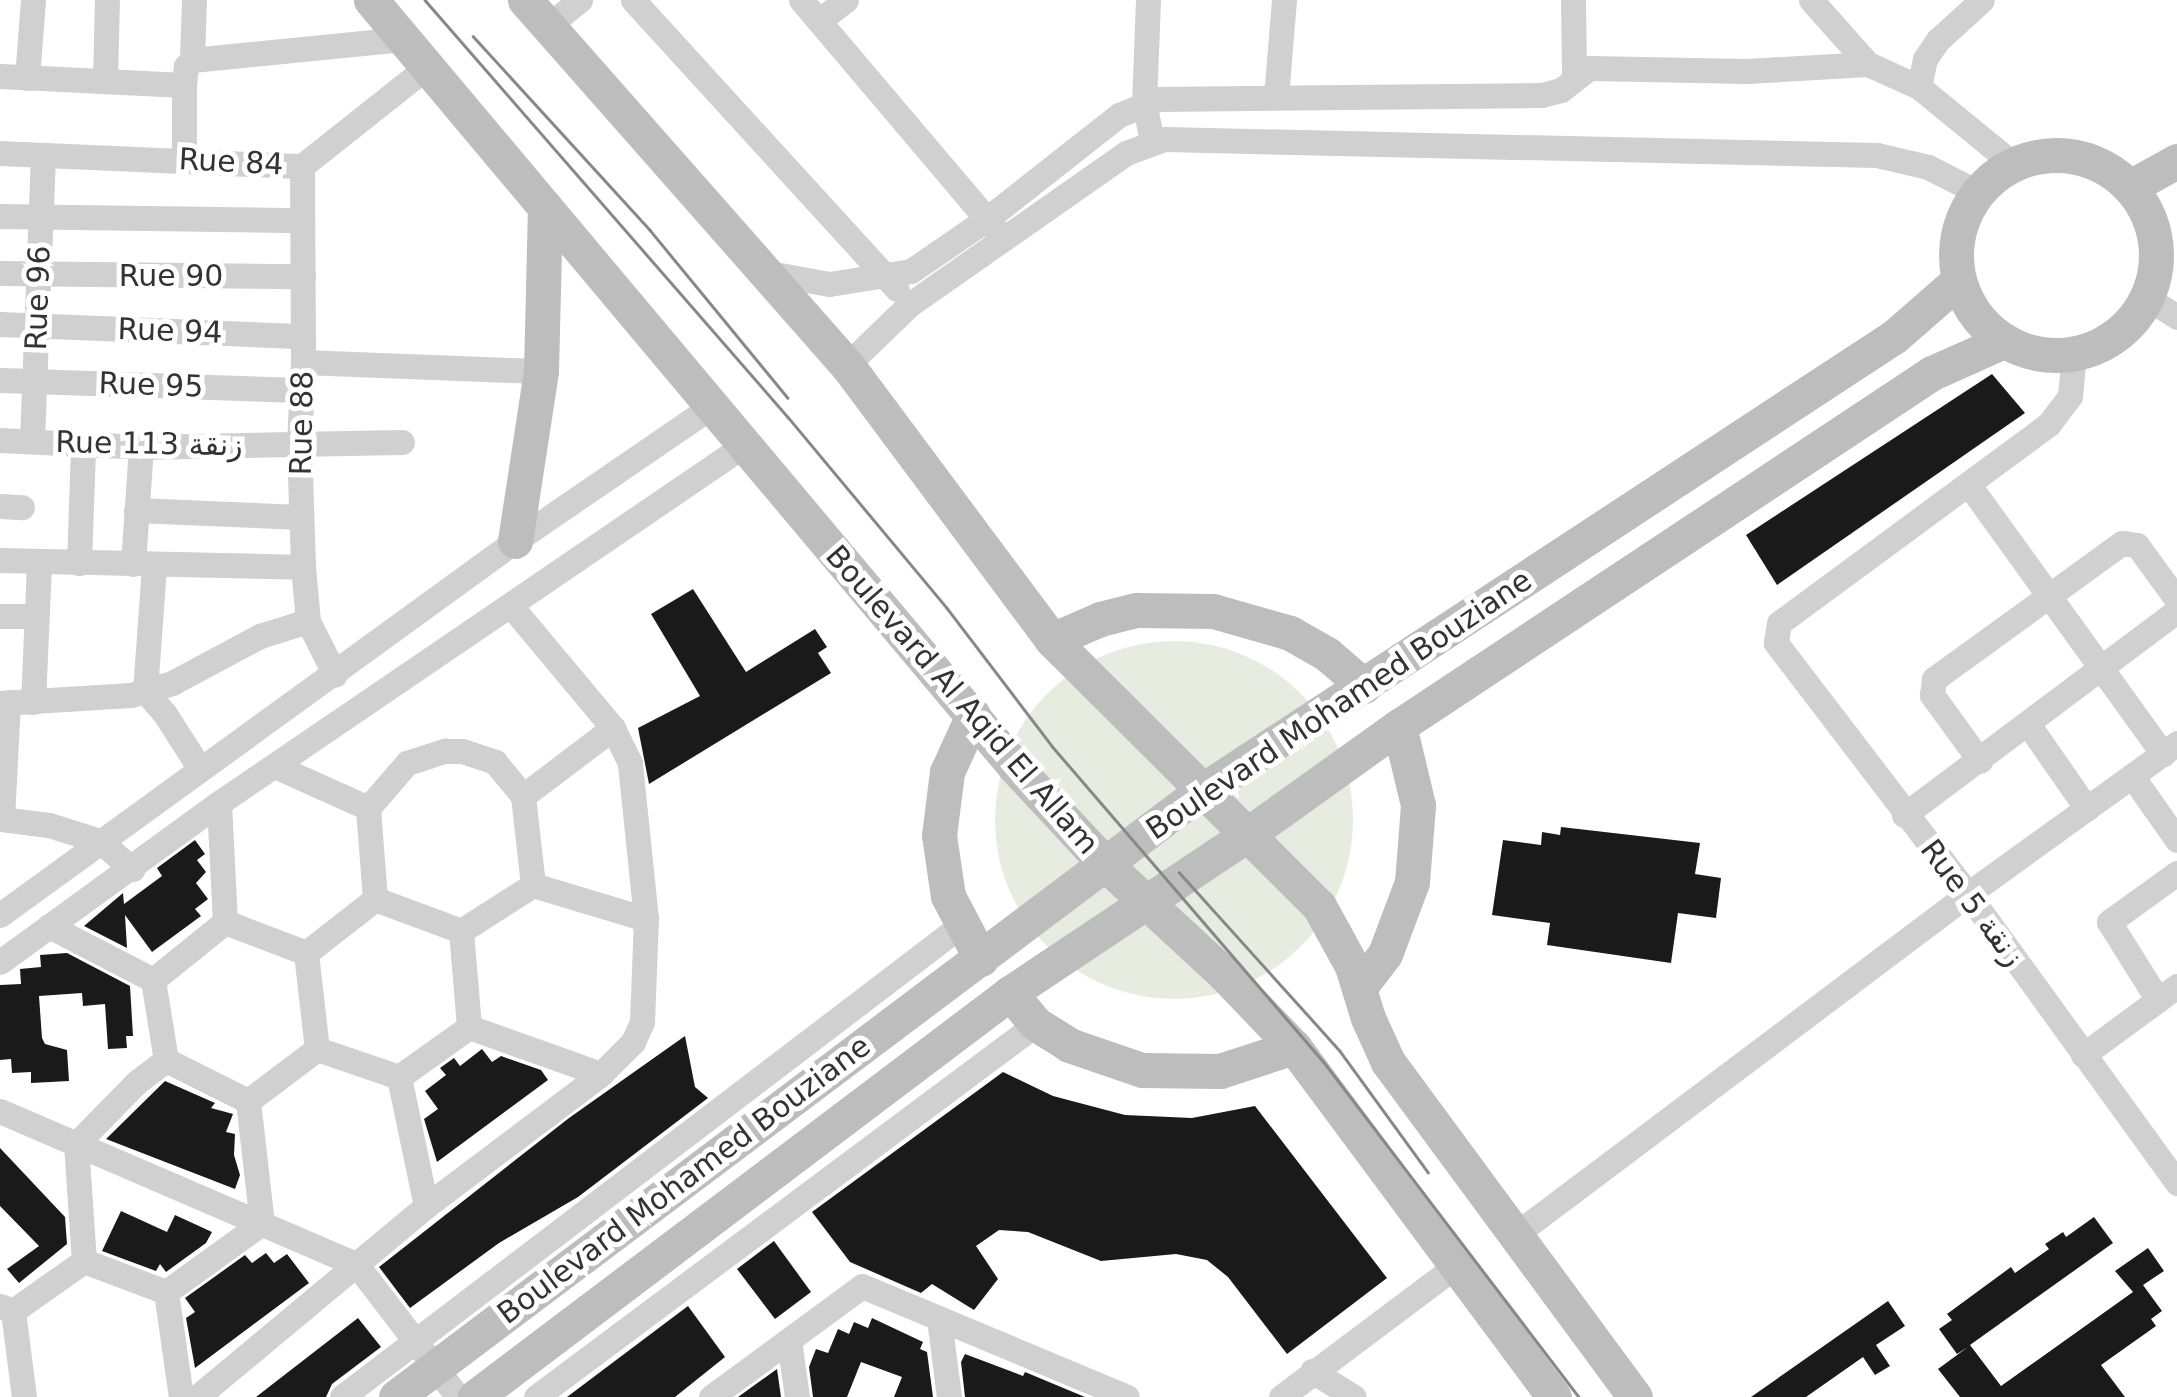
<!DOCTYPE html>
<meta charset="utf-8">
<style>
body{margin:0}
#map{position:relative;width:2177px;height:1397px;overflow:hidden;background:#fff;font-family:"DejaVu Sans","Noto Naskh Arabic",sans-serif}
div>[style]{position:absolute}
[style*='--x']{left:calc(var(--x)*1px);top:calc(var(--y)*1px);width:calc(var(--w)*1px);rotate:calc(var(--a)*1deg)}
.green>*{inset:0;background:#e6ecdf}
.round{border-radius:50%}
.building>*{inset:0;background:#1a1a1a}
.street>*{height:25px;margin:-12.5px;padding:0 12.5px;transform-origin:12.5px;border-radius:12.5px;background:#d0d0d0}
.secondary>*{height:35px;margin:-17.5px;padding:0 17.5px;transform-origin:17.5px;border-radius:17.5px;background:#bdbdbd}
.secondary>.ring{margin:-17.5px;padding:0;box-sizing:content-box;background:none;border:35px solid #bdbdbd;border-radius:50%}
.tram>*{height:2.5px;margin:-1.25px;padding:0 1.25px;transform-origin:1.25px;border-radius:1.25px;background:#888}
span{translate:-50% -50%;white-space:nowrap;text-align:center;line-height:1.15;-webkit-text-stroke:10px #fff;paint-order:stroke}
.street-label{font-size:30px;color:#333}
</style>
<div id="map">
<div class="green">
<i class="round" style="left:995px;top:641px;width:358px;height:358px"></i>
</div>
<div class="building">
<i style="clip-path:polygon(1992px 374px,2025px 413px,1777px 585px,1746px 535px)"></i>
<i style="clip-path:polygon(693px 589px,746px 672px,815px 629px,827px 647px,818px 653px,831px 673px,649px 784px,638px 728px,700px 696px,651px 614px)"></i>
<i style="clip-path:polygon(1561px 827px,1700px 843px,1695px 874px,1721px 878px,1716px 918px,1678px 913px,1671px 963px,1547px 945px,1550px 923px,1492px 915px,1503px 840px,1541px 845px,1542px 832px,1560px 835px)"></i>
<i style="clip-path:polygon(195px 840px,205px 854px,197px 860px,206px 872px,196px 883px,208px 899px,195px 909px,201px 916px,152px 952px,125px 915px,127px 948px,84px 926px,123px 893px,124px 904px,162px 876px,157px 868px)"></i>
<i style="clip-path:polygon(67px 953px,130px 986px,133px 1036px,126px 1036px,127px 1048px,108px 1049px,105px 1004px,83px 1006px,82px 993px,39px 996px,42px 1038px,45px 1044px,67px 1050px,69px 1081px,31px 1083px,31px 1072px,12px 1073px,11px 1059px,0 1060px,0 985px,21px 984px,20px 969px,41px 967px,40px 955px)"></i>
<i style="clip-path:polygon(685px 1036px,695px 1087px,708px 1098px,578px 1197px,499px 1243px,410px 1308px,379px 1267px,569px 1118px)"></i>
<i style="clip-path:polygon(482px 1049px,492px 1062px,501px 1056px,541px 1070px,548px 1080px,437px 1162px,424px 1119px,438px 1109px,425px 1091px,446px 1075px,440px 1068px,454px 1058px,460px 1066px)"></i>
<i style="clip-path:polygon(1003px 1072px,1053px 1096px,1125px 1115px,1192px 1118px,1255px 1106px,1387px 1278px,1287px 1354px,1228px 1277px,1207px 1260px,1176px 1254px,1101px 1261px,1028px 1232px,999px 1230px,976px 1246px,998px 1279px,974px 1310px,932px 1284px,921px 1293px,850px 1262px,812px 1212px)"></i>
<i style="clip-path:polygon(165px 1081px,215px 1103px,211px 1108px,233px 1114px,226px 1132px,235px 1134px,234px 1155px,240px 1175px,235px 1189px,106px 1139px)"></i>
<i style="clip-path:polygon(0 1148px,65px 1217px,67px 1244px,19px 1283px,7px 1269px,39px 1246px,0 1206px)"></i>
<i style="clip-path:polygon(121px 1211px,167px 1232px,175px 1215px,212px 1232px,206px 1243px,166px 1272px,160px 1264px,156px 1271px,102px 1251px)"></i>
<i style="clip-path:polygon(2094px 1217px,2113px 1243px,1970px 1345px,2001px 1386px,2133px 1292px,2115px 1271px,2148px 1248px,2164px 1271px,2143px 1285px,2162px 1311px,2151px 1319px,2156px 1326px,2101px 1365px,2125px 1397px,1960px 1397px,1938px 1369px,1968px 1347px,1957px 1354px,1939px 1329px,1952px 1320px,1947px 1314px,2011px 1267px,2015px 1273px,2049px 1249px,2045px 1244px,2063px 1232px,2066px 1237px)"></i>
<i style="clip-path:polygon(774px 1241px,811px 1292px,775px 1319px,737px 1269px)"></i>
<i style="clip-path:polygon(266px 1253px,274px 1263px,287px 1254px,309px 1283px,195px 1368px,186px 1318px,195px 1312px,185px 1298px,245px 1255px,252px 1263px)"></i>
<i style="clip-path:polygon(1888px 1301px,1905px 1326px,1876px 1345px,1890px 1366px,1875px 1375px,1863px 1357px,1806px 1397px,1751px 1397px)"></i>
<i style="clip-path:polygon(688px 1306px,725px 1357px,675px 1397px,567px 1397px)"></i>
<i style="clip-path:polygon(358px 1318px,381px 1347px,332px 1384px,326px 1397px,256px 1397px)"></i>
<i style="clip-path:polygon(872px 1318px,923px 1342px,920px 1349px,927px 1352px,933px 1397px,894px 1397px,902px 1377px,861px 1362px,847px 1397px,813px 1397px,809px 1367px,816px 1349px,828px 1353px,838px 1329px,849px 1334px,854px 1322px,868px 1328px)"></i>
<i style="clip-path:polygon(965px 1354px,1023px 1376px,1025px 1372px,1085px 1397px,965px 1397px,961px 1362px)"></i>
<i style="clip-path:polygon(777px 1369px,781px 1397px,738px 1397px)"></i>
</div>
<div class="street">
<i style="--x:633;--y:0;--w:391;--a:47.6"></i>
<i style="--x:801;--y:0;--w:303;--a:49.7"></i>
<i style="--x:1148;--y:0;--w:103;--a:92.2"></i>
<i style="--x:1144;--y:103;--w:40;--a:78"></i>
<i style="--x:1573;--y:0;--w:76;--a:89.2"></i>
<i style="--x:1811;--y:0;--w:86;--a:48.3"></i>
<i style="--x:1868;--y:64;--w:56;--a:24.3"></i>
<i style="--x:1919;--y:87;--w:122;--a:39.3"></i>
<i style="--x:821;--y:19;--w:31;--a:-37"></i>
<i style="--x:549;--y:25;--w:40;--a:-39"></i>
<i style="--x:192;--y:60;--w:60;--a:-88.1"></i>
<i style="--x:0;--y:76;--w:184;--a:2.8"></i>
<i style="--x:27;--y:78;--w:78;--a:-85.6"></i>
<i style="--x:105;--y:80;--w:80;--a:-88.6"></i>
<i style="--x:1919;--y:87;--w:29;--a:-78"></i>
<i style="--x:1925;--y:59;--w:23;--a:-56"></i>
<i style="--x:1938;--y:40;--w:59;--a:-42.3"></i>
<i style="--x:1276;--y:97;--w:97;--a:-85.3"></i>
<i style="--x:0;--y:153;--w:302;--a:2.5"></i>
<i style="--x:302;--y:166;--w:159;--a:-38.4"></i>
<i style="--x:184;--y:160;--w:75;--a:-90"></i>
<i style="--x:184;--y:85;--w:19;--a:-84"></i>
<i style="--x:186;--y:66;--w:8;--a:-45"></i>
<i style="--x:192;--y:60;--w:212;--a:-5.7"></i>
<i style="--x:302;--y:166;--w:196;--a:89.7"></i>
<i style="--x:303;--y:362;--w:83;--a:92.8"></i>
<i style="--x:299;--y:445;--w:122;--a:88.1"></i>
<i style="--x:303;--y:567;--w:54;--a:84.7"></i>
<i style="--x:308;--y:621;--w:60;--a:63.4"></i>
<i style="--x:0;--y:216;--w:302;--a:0.8"></i>
<i style="--x:0;--y:273;--w:303;--a:0.6"></i>
<i style="--x:769;--y:273;--w:61;--a:10.4"></i>
<i style="--x:829;--y:284;--w:83;--a:-9"></i>
<i style="--x:911;--y:271;--w:93;--a:-34.5"></i>
<i style="--x:988;--y:218;--w:167;--a:-38.2"></i>
<i style="--x:1119;--y:115;--w:42;--a:-22.3"></i>
<i style="--x:1158;--y:99;--w:384;--a:-0.6"></i>
<i style="--x:1542;--y:95;--w:20;--a:-15"></i>
<i style="--x:1561;--y:90;--w:36;--a:-38"></i>
<i style="--x:1589;--y:68;--w:158;--a:1.1"></i>
<i style="--x:1747;--y:71;--w:121;--a:-3.3"></i>
<i style="--x:2147;--y:298;--w:36;--a:32"></i>
<i style="--x:0;--y:324;--w:303;--a:2.3"></i>
<i style="--x:2074;--y:354;--w:42;--a:95.4"></i>
<i style="--x:2070;--y:396;--w:35;--a:127"></i>
<i style="--x:2049;--y:424;--w:335;--a:143.6"></i>
<i style="--x:1779;--y:623;--w:20;--a:99"></i>
<i style="--x:1776;--y:643;--w:316;--a:52.6"></i>
<i style="--x:1968;--y:894;--w:357;--a:54.1"></i>
<i style="--x:303;--y:362;--w:238;--a:2.2"></i>
<i style="--x:847;--y:365;--w:86;--a:-44.1"></i>
<i style="--x:909;--y:305;--w:265;--a:-35"></i>
<i style="--x:1126;--y:153;--w:40;--a:-20.2"></i>
<i style="--x:1164;--y:139;--w:713;--a:1.29"></i>
<i style="--x:1877;--y:155;--w:52;--a:13.2"></i>
<i style="--x:1928;--y:167;--w:55;--a:27"></i>
<i style="--x:0;--y:380;--w:302;--a:1.9"></i>
<i style="--x:0;--y:440;--w:141;--a:2.8"></i>
<i style="--x:141;--y:447;--w:261;--a:-1.1"></i>
<i style="--x:32;--y:441;--w:286;--a:-87.8"></i>
<i style="--x:1969;--y:485;--w:332;--a:54.2"></i>
<i style="--x:0;--y:506;--w:22;--a:3"></i>
<i style="--x:136;--y:510;--w:165;--a:2.4"></i>
<i style="--x:0;--y:560;--w:303;--a:1.3"></i>
<i style="--x:79;--y:563;--w:117;--a:-88"></i>
<i style="--x:133;--y:564;--w:117;--a:-86.1"></i>
<i style="--x:154;--y:566;--w:125;--a:94.1"></i>
<i style="--x:145;--y:691;--w:30;--a:49"></i>
<i style="--x:165;--y:714;--w:65;--a:57.5"></i>
<i style="--x:0;--y:616;--w:36;--a:0"></i>
<i style="--x:33;--y:702;--w:140;--a:-87.5"></i>
<i style="--x:0;--y:703;--w:131;--a:-3.5"></i>
<i style="--x:131;--y:695;--w:43;--a:-16.3"></i>
<i style="--x:172;--y:683;--w:100;--a:-28.1"></i>
<i style="--x:260;--y:636;--w:50;--a:-17.4"></i>
<i style="--x:2028;--y:724;--w:103;--a:55.2"></i>
<i style="--x:1980;--y:761;--w:82;--a:-126"></i>
<i style="--x:1932;--y:695;--w:16;--a:-83"></i>
<i style="--x:1934;--y:679;--w:232;--a:-35.9"></i>
<i style="--x:2122;--y:543;--w:15;--a:8"></i>
<i style="--x:2137;--y:545;--w:68;--a:54"></i>
<i style="--x:275;--y:766;--w:102;--a:24.3"></i>
<i style="--x:2132;--y:776;--w:78;--a:54.9"></i>
<i style="--x:523;--y:796;--w:113;--a:-37.1"></i>
<i style="--x:1904;--y:815;--w:341;--a:-36.8"></i>
<i style="--x:0;--y:819;--w:49;--a:7"></i>
<i style="--x:49;--y:825;--w:53;--a:17.4"></i>
<i style="--x:100;--y:841;--w:43;--a:41.2"></i>
<i style="--x:2;--y:819;--w:117;--a:-87.1"></i>
<i style="--x:375;--y:899;--w:91;--a:-94.4"></i>
<i style="--x:368;--y:808;--w:60;--a:-49.1"></i>
<i style="--x:407;--y:763;--w:40;--a:-18"></i>
<i style="--x:445;--y:751;--w:17;--a:0"></i>
<i style="--x:462;--y:751;--w:35;--a:18"></i>
<i style="--x:495;--y:762;--w:44;--a:50.5"></i>
<i style="--x:523;--y:796;--w:90;--a:83.6"></i>
<i style="--x:0;--y:915;--w:636;--a:-35.99"></i>
<i style="--x:515;--y:541;--w:237;--a:-34.4"></i>
<i style="--x:225;--y:922;--w:87;--a:20.9"></i>
<i style="--x:306;--y:953;--w:88;--a:-38"></i>
<i style="--x:375;--y:899;--w:92;--a:20.4"></i>
<i style="--x:49;--y:926;--w:117;--a:27.4"></i>
<i style="--x:153;--y:980;--w:92;--a:-38.9"></i>
<i style="--x:225;--y:922;--w:119;--a:-92.9"></i>
<i style="--x:461;--y:931;--w:85;--a:-32.6"></i>
<i style="--x:533;--y:885;--w:118;--a:16.7"></i>
<i style="--x:461;--y:931;--w:96;--a:85.2"></i>
<i style="--x:306;--y:953;--w:97;--a:83.5"></i>
<i style="--x:0;--y:962;--w:271;--a:-36"></i>
<i style="--x:219;--y:803;--w:634;--a:-34.27"></i>
<i style="--x:153;--y:980;--w:81;--a:80.8"></i>
<i style="--x:2158;--y:1000;--w:92;--a:-122.1"></i>
<i style="--x:2109;--y:922;--w:84;--a:-35.8"></i>
<i style="--x:2083;--y:1055;--w:117;--a:-36.3"></i>
<i style="--x:166;--y:1060;--w:92;--a:26.6"></i>
<i style="--x:248;--y:1101;--w:123;--a:83.5"></i>
<i style="--x:262;--y:1223;--w:118;--a:144.3"></i>
<i style="--x:166;--y:1292;--w:106;--a:81.9"></i>
<i style="--x:166;--y:1060;--w:36;--a:143"></i>
<i style="--x:137;--y:1082;--w:87;--a:134.5"></i>
<i style="--x:76;--y:1144;--w:117;--a:86.1"></i>
<i style="--x:84;--y:1261;--w:88;--a:20.7"></i>
<i style="--x:399;--y:1077;--w:86;--a:-35.5"></i>
<i style="--x:469;--y:1027;--w:140;--a:19.6"></i>
<i style="--x:399;--y:1077;--w:132;--a:78.2"></i>
<i style="--x:248;--y:1101;--w:86;--a:-37"></i>
<i style="--x:317;--y:1049;--w:87;--a:18.9"></i>
<i style="--x:0;--y:1111;--w:387;--a:23.3"></i>
<i style="--x:356;--y:1264;--w:168;--a:52.5"></i>
<i style="--x:1516;--y:1234;--w:566;--a:-36.95"></i>
<i style="--x:1968;--y:894;--w:258;--a:-35.8"></i>
<i style="--x:0;--y:1306;--w:14;--a:21"></i>
<i style="--x:13;--y:1311;--w:87;--a:82.7"></i>
<i style="--x:13;--y:1311;--w:87;--a:-35.2"></i>
<i style="--x:939;--y:1319;--w:79;--a:82.7"></i>
<i style="--x:789;--y:1340;--w:58;--a:82"></i>
<i style="--x:1312;--y:1371;--w:49;--a:31.8"></i>
<i style="--x:197;--y:1397;--w:298;--a:-39.8"></i>
<i style="--x:426;--y:1206;--w:219;--a:-37"></i>
<i style="--x:601;--y:1074;--w:45;--a:-45"></i>
<i style="--x:633;--y:1042;--w:22;--a:-66"></i>
<i style="--x:642;--y:1022;--w:103;--a:-87.8"></i>
<i style="--x:646;--y:919;--w:157;--a:-95.9"></i>
<i style="--x:630;--y:763;--w:39;--a:-116"></i>
<i style="--x:613;--y:728;--w:160;--a:-129.9"></i>
<i style="--x:342;--y:1397;--w:777;--a:-37.31"></i>
<i style="--x:536;--y:1397;--w:624;--a:-36.72"></i>
<i style="--x:711;--y:1397;--w:187;--a:-36.3"></i>
<i style="--x:862;--y:1286;--w:287;--a:22.7"></i>
<i style="--x:1281;--y:1397;--w:220;--a:-36.9"></i>
</div>
<div class="secondary">
<i style="--x:371;--y:0;--w:1002;--a:49.98"></i>
<i style="--x:1015;--y:767;--w:134;--a:47.1"></i>
<i style="--x:1106;--y:865;--w:158;--a:42.7"></i>
<i style="--x:1222;--y:972;--w:104;--a:46.2"></i>
<i style="--x:1294;--y:1047;--w:436;--a:53.4"></i>
<i style="--x:525;--y:0;--w:487;--a:48.6"></i>
<i style="--x:847;--y:365;--w:343;--a:53.3"></i>
<i style="--x:1052;--y:640;--w:377;--a:44.9"></i>
<i style="--x:1319;--y:906;--w:68;--a:61.2"></i>
<i style="--x:1352;--y:966;--w:54;--a:72.9"></i>
<i style="--x:1368;--y:1018;--w:48;--a:65.6"></i>
<i style="--x:1388;--y:1062;--w:416;--a:53.6"></i>
<i class="ring" style="left:1956px;top:155px;width:165px;height:165px"></i>
<i style="--x:2130;--y:187;--w:54;--a:-29"></i>
<i style="--x:515;--y:541;--w:172;--a:-81.3"></i>
<i style="--x:541;--y:371;--w:164;--a:-88.6"></i>
<i style="--x:1052;--y:640;--w:52;--a:-23.6"></i>
<i style="--x:1100;--y:619;--w:38;--a:-14"></i>
<i style="--x:1137;--y:610;--w:76;--a:0.8"></i>
<i style="--x:1213;--y:611;--w:80;--a:15.9"></i>
<i style="--x:1290;--y:633;--w:43;--a:29.6"></i>
<i style="--x:1327;--y:654;--w:49;--a:40.9"></i>
<i style="--x:973;--y:715;--w:63;--a:114.5"></i>
<i style="--x:947;--y:772;--w:64;--a:97.2"></i>
<i style="--x:939;--y:835;--w:62;--a:81.6"></i>
<i style="--x:948;--y:896;--w:71;--a:62.4"></i>
<i style="--x:1359;--y:988;--w:43;--a:-52.6"></i>
<i style="--x:1385;--y:954;--w:77;--a:-69.4"></i>
<i style="--x:1412;--y:882;--w:77;--a:-85.5"></i>
<i style="--x:1418;--y:805;--w:81;--a:-103.5"></i>
<i style="--x:1010;--y:993;--w:40;--a:50"></i>
<i style="--x:1036;--y:1024;--w:39;--a:32"></i>
<i style="--x:1069;--y:1045;--w:77;--a:18.9"></i>
<i style="--x:1142;--y:1070;--w:78;--a:0.7"></i>
<i style="--x:1220;--y:1071;--w:78;--a:-18"></i>
<i style="--x:396;--y:1397;--w:1010;--a:-36.95"></i>
<i style="--x:1203;--y:790;--w:828;--a:-33.27"></i>
<i style="--x:1895;--y:336;--w:84;--a:-41.1"></i>
<i style="--x:475;--y:1397;--w:670;--a:-37.06"></i>
<i style="--x:1010;--y:993;--w:286;--a:-33.7"></i>
<i style="--x:1248;--y:834;--w:186;--a:-35.6"></i>
<i style="--x:1399;--y:726;--w:639;--a:-33.52"></i>
<i style="--x:1932;--y:373;--w:79;--a:-24"></i>
</div>
<div class="tram">
<i style="--x:425;--y:0;--w:553;--a:48.96"></i>
<i style="--x:788;--y:417;--w:249;--a:50.2"></i>
<i style="--x:947;--y:608;--w:173;--a:52.7"></i>
<i style="--x:1052;--y:746;--w:416;--a:49.3"></i>
<i style="--x:1323;--y:1061;--w:422;--a:52.7"></i>
<i style="--x:473;--y:36;--w:263;--a:47.6"></i>
<i style="--x:650;--y:230;--w:217;--a:50.6"></i>
<i style="--x:1179;--y:872;--w:241;--a:48"></i>
<i style="--x:1340;--y:1051;--w:150;--a:54"></i>
</div>
<div class="street-label">
<span style="left:231px;top:162px;rotate:3deg">Rue 84</span>
<span style="left:171px;top:276px">Rue 90</span>
<span style="left:38px;top:298px;rotate:-88deg">Rue 96</span>
<span style="left:170px;top:331px;rotate:2deg">Rue 94</span>
<span style="left:151px;top:385px;rotate:2deg">Rue 95</span>
<span style="left:302px;top:423px;rotate:-89deg">Rue 88</span>
<span style="left:149px;top:444px;rotate:1deg">Rue 113 زنقة</span>
<span style="left:962px;top:700px;rotate:49deg">Boulevard Al Aqid El Allam</span>
<span style="left:1339px;top:705px;rotate:-34deg">Boulevard Mohamed Bouziane</span>
<span style="left:1972px;top:903px;rotate:53deg">Rue 5 زنقة</span>
<span style="left:684px;top:1180px;rotate:-37deg">Boulevard Mohamed Bouziane</span>
</div>
</div>
